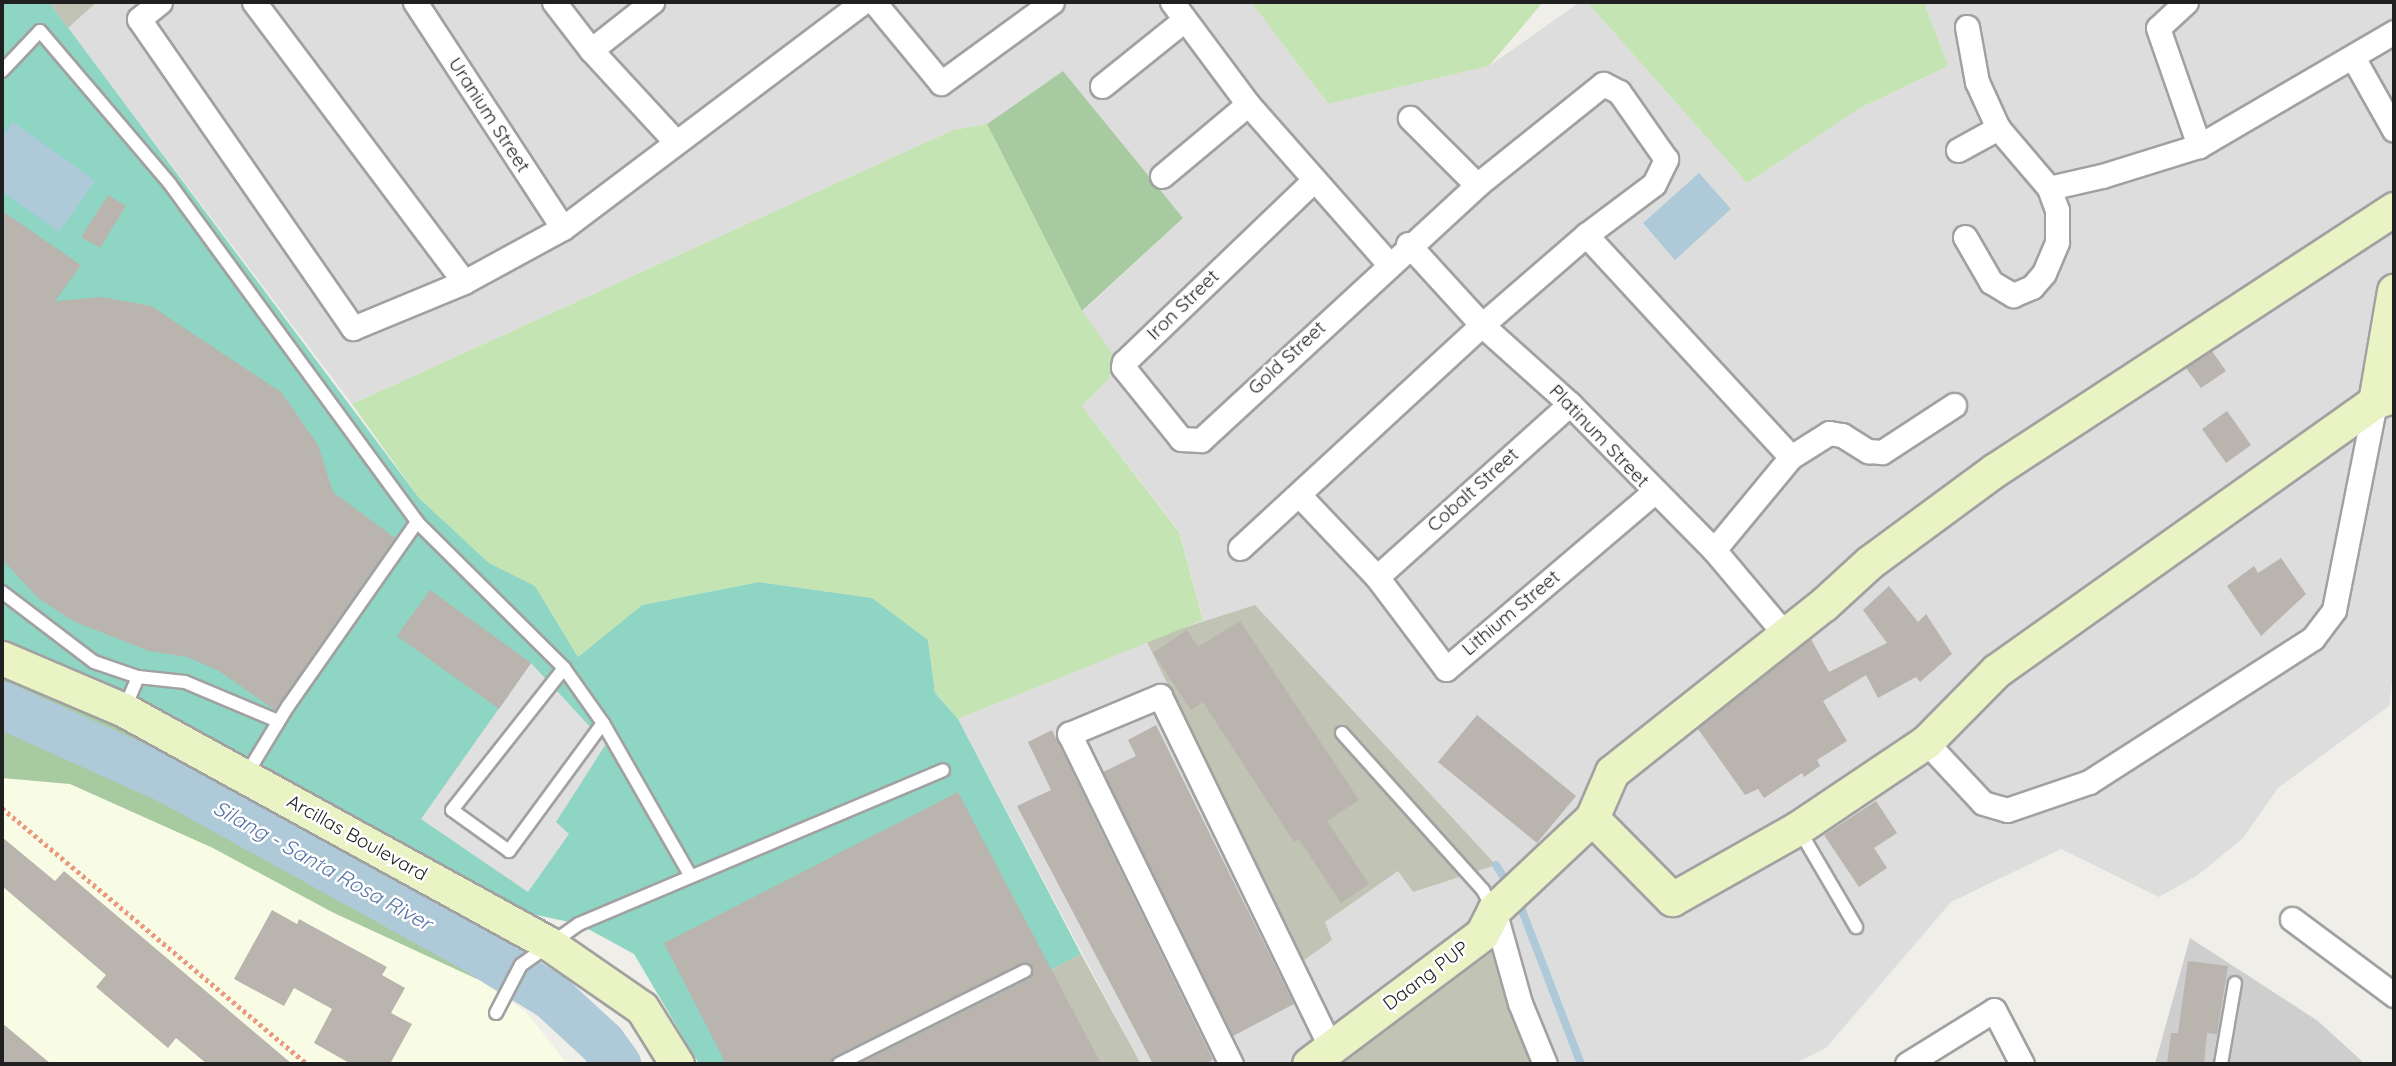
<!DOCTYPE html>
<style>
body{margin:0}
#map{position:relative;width:2396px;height:1066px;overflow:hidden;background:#f0eee8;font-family:Quicksand,sans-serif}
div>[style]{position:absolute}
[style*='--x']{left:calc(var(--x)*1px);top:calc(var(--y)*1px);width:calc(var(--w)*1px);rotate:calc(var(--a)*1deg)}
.residential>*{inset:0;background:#dedddd}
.education>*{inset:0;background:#f9fce5}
.religious>*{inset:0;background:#cecece}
.construction>*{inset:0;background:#c1c3b4}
.grass>*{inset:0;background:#c5e4b4}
.forest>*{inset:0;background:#a8caa1}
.pitch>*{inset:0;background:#8fd5c4}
.parking>*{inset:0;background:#e0e0e0}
.water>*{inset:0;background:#aec9d8}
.stream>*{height:8px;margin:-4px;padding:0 4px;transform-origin:4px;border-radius:4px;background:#aec9d8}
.river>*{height:47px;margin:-23.5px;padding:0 23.5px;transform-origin:23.5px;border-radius:23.5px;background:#aec9d8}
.building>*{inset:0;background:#b9b4ae}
.path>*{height:4.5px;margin-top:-2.25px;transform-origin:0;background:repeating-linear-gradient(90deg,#ea987e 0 3.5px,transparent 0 7px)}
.roads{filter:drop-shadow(2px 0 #a1a1a1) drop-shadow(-2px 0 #a1a1a1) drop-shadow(0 2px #a1a1a1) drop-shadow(0 -2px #a1a1a1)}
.lane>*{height:12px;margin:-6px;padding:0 6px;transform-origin:6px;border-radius:6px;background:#fff}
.street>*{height:23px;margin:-11.5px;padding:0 11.5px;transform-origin:11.5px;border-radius:11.5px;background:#fff}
.secondary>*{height:33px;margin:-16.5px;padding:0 16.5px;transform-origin:16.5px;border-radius:16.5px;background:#eaf3c3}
span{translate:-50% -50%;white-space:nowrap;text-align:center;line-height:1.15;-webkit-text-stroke:5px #fff;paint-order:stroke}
.street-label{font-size:19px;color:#202020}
.water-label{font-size:21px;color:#5774a6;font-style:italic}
.frame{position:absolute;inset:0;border:4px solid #202020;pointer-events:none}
</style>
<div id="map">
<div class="residential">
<i style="clip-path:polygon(97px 2px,1251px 2px,1328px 104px,1489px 66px,1580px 2px,1587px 2px,1747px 183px,1860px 108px,1948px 66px,1924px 2px,2394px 2px,2394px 663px,2389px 706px,2278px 788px,2243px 838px,2198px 875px,2159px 897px,2061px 849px,1951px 902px,1826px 1048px,1794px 1064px,1141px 1064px,958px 719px,1203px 619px,1179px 531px,1082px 406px,1109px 379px,1113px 355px,1082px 312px,1183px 218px,1063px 71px,987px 124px,953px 130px,352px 404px,68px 28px)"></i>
</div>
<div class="education">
<i style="clip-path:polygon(2px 778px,70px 784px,213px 848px,332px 912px,477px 979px,526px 1012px,567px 1064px,2px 1064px)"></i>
</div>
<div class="religious">
<i style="clip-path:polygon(2190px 938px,2318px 1021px,2365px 1064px,2155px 1064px)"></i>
</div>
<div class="construction">
<i style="clip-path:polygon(49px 2px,97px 2px,68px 28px)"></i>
<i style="clip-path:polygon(1255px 605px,1496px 865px,1413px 892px,1398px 871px,1325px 922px,1332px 940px,1303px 961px,1146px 640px)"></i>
<i style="clip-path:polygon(1494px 945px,1535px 1064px,1334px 1064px)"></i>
<i style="clip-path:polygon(1081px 954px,1141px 1064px,974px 1064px,951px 1021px)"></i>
</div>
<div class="grass">
<i style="clip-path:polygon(1251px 2px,1543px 2px,1489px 66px,1328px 104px)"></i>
<i style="clip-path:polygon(1587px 2px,1924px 2px,1948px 66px,1860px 108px,1747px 183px)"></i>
<i style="clip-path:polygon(987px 124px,1082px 311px,1113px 354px,1109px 379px,1082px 406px,1179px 532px,1203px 620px,958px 719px,935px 693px,928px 640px,871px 598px,759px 582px,642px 605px,578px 657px,535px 586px,489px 563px,419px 498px,352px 404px,953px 130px)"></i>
</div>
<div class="forest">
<i style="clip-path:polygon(1063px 71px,1183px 218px,1082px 311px,987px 124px)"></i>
<i style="clip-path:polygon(2px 673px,154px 739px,491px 925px,490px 943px,477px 979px,332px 912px,213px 848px,70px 784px,2px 778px)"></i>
</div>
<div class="pitch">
<i style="clip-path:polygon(2px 2px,49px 2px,419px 498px,489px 563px,535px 586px,578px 657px,642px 605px,759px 582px,872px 598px,928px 640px,935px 693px,958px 719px,1081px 954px,870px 1064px,699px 1064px,634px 954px,579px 924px,522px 912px,153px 709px,2px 640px)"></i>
</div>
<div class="parking">
<i style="clip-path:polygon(531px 663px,606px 744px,556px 822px,569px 834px,528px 892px,421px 819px)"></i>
</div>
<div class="water">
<i style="clip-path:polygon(13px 122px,95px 181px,59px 232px,2px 191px,2px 137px)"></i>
<i style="clip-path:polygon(1699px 173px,1731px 209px,1675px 260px,1643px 223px)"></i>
</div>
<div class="stream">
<i style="--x:1496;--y:865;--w:25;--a:58"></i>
<i style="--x:1518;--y:900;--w:176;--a:69"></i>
</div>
<div class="river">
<i style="--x:2;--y:705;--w:185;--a:24.2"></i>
<i style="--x:171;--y:781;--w:341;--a:29"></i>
<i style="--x:469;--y:946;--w:96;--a:31.4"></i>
<i style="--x:551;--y:996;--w:69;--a:42.7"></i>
<i style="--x:602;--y:1043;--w:26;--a:54"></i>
</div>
<div class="building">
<i style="clip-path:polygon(108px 195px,126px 206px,100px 248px,81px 237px)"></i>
<i style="clip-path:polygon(2px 211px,81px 265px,55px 301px,102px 297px,151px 306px,281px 392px,318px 445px,333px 492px,395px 538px,275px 710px,219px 671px,187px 657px,149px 651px,75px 622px,39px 599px,2px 559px)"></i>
<i style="clip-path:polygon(2212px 351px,2226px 371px,2201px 388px,2186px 368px)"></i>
<i style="clip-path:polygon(2227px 411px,2251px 445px,2226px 463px,2202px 429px)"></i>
<i style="clip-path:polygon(2281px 558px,2306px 594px,2261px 636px,2227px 586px,2254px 566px,2258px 573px)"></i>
<i style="clip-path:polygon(1889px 586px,1918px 622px,1926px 614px,1952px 654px,1920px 682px,1916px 677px,1878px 698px,1866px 675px,1823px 701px,1847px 741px,1817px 760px,1820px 766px,1804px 777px,1802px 773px,1764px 798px,1758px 789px,1745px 795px,1698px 729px,1811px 639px,1829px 672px,1887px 643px,1863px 610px)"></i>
<i style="clip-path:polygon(430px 590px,531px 663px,499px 709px,397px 636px)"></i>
<i style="clip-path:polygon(1240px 621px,1359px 800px,1327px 821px,1369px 884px,1341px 903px,1299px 839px,1294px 842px,1203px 702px,1191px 710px,1153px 653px,1187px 630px,1198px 647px)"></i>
<i style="clip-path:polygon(1477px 715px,1576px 796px,1537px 843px,1438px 762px)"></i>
<i style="clip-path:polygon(1156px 725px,1294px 1004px,1233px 1036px,1103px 772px,1136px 756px,1128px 740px)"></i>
<i style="clip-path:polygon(1052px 730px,1213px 1060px,1204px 1064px,1153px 1064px,1017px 806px,1051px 790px,1028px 742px)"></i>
<i style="clip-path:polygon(958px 792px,1101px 1064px,858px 1064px,1029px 979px,1033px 968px,1025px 962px,835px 1056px,830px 1064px,726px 1064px,664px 943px)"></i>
<i style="clip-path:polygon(1876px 801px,1897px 833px,1874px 848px,1887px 868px,1859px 887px,1824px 835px)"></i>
<i style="clip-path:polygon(2px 837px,55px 881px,64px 871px,292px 1064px,207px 1064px,176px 1038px,168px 1048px,96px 987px,106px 975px,2px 886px)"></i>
<i style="clip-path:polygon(272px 910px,297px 924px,299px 919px,387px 967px,382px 975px,405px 988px,391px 1013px,412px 1024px,390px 1064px,351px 1064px,314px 1043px,332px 1009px,294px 988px,284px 1006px,234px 979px)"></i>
<i style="clip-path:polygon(2188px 961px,2228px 966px,2217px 1034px,2207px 1033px,2204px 1064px,2167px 1064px,2171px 1033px,2178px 1033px)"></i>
<i style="clip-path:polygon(2px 1023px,51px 1064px,2px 1064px)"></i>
</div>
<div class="path">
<i style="--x:2;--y:808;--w:398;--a:40"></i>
</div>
<div class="roads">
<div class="lane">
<i style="--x:2;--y:71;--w:55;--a:-46.5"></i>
<i style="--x:40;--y:31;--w:201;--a:49.6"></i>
<i style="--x:170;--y:184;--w:419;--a:53.8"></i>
<i style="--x:417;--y:522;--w:225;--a:125"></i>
<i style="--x:288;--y:706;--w:81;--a:121.3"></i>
<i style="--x:417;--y:522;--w:207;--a:44.8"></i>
<i style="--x:564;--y:668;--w:67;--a:54.7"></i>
<i style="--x:603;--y:723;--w:159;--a:126.3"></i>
<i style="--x:509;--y:851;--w:70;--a:-144.3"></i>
<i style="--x:452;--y:810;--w:181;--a:-51.7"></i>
<i style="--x:2;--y:592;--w:116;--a:37.3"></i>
<i style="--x:94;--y:662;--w:46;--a:18.8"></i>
<i style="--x:138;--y:677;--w:36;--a:113"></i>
<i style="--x:138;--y:677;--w:47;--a:6.1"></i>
<i style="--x:185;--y:682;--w:101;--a:22.8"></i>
<i style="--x:603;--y:723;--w:173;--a:60.2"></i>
<i style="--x:1342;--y:733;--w:211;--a:48.1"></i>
<i style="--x:1483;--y:890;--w:22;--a:63"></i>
<i style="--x:1798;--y:828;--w:115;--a:59.6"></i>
<i style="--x:496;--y:1013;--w:54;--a:-62.5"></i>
<i style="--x:521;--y:965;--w:71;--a:-35.3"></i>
<i style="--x:579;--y:924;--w:395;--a:-22.9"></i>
<i style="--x:839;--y:1064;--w:208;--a:-26.6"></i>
<i style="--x:2221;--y:1064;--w:82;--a:-80.2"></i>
</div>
<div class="street">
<i style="--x:160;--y:2;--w:27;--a:141"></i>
<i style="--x:139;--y:19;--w:376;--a:55.3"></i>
<i style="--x:353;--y:328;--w:120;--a:-22.5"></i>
<i style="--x:464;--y:282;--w:113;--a:-28.6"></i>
<i style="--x:563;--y:228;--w:376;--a:-37"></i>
<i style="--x:254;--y:2;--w:350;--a:53.1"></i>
<i style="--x:415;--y:2;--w:270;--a:56.8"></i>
<i style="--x:554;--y:2;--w:61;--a:52.4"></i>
<i style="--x:591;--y:50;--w:125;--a:47.3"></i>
<i style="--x:874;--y:2;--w:105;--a:50.4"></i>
<i style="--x:941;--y:83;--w:137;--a:-36.1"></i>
<i style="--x:1172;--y:2;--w:127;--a:53.3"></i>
<i style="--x:1248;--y:104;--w:212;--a:48.6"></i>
<i style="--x:2186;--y:2;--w:38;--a:137"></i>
<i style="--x:2158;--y:28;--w:125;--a:70.8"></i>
<i style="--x:591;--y:50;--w:78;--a:-38.2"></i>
<i style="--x:2354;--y:59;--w:81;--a:60.6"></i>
<i style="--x:1102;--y:86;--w:105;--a:-38.8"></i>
<i style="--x:1998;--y:128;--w:79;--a:49.6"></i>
<i style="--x:2049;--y:188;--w:54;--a:-12.8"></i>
<i style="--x:2102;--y:176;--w:102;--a:-17.2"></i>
<i style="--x:2199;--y:146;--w:226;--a:-30.3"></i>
<i style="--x:1958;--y:150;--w:46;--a:-28.8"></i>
<i style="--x:1998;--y:128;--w:51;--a:-114.5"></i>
<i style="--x:1977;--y:82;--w:56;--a:-100.3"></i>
<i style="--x:1162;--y:176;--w:112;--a:-39.9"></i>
<i style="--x:1313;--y:181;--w:262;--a:136.2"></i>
<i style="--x:1124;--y:362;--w:5;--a:101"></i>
<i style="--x:1123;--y:367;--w:92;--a:51.1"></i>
<i style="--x:1181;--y:439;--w:20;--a:3"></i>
<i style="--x:1201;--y:440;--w:376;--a:-42.7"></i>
<i style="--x:1477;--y:185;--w:95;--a:-135"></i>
<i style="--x:1586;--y:235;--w:302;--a:47.3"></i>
<i style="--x:1965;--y:237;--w:52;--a:60"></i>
<i style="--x:1991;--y:282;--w:26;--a:31"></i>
<i style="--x:2013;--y:295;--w:21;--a:-23"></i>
<i style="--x:2032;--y:287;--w:18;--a:-49"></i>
<i style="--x:2044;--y:273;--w:34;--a:-67"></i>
<i style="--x:2057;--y:242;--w:32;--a:-90"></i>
<i style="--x:2057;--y:210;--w:23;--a:-110"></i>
<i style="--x:1408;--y:244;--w:110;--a:47.6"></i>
<i style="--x:1482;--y:325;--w:118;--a:41.9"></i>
<i style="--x:1570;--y:404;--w:205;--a:45.4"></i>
<i style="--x:1714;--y:550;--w:109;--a:49.9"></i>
<i style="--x:1300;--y:496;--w:112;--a:46.5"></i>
<i style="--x:1377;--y:577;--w:115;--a:53.1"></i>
<i style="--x:1446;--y:669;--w:273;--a:-40.4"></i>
<i style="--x:1240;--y:548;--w:329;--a:-42.7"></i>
<i style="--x:1482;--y:325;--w:138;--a:-40.9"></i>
<i style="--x:1586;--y:235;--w:85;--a:-36.9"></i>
<i style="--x:1654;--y:184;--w:28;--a:-64"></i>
<i style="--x:1666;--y:159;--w:82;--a:-125"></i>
<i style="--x:1619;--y:92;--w:18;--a:-153"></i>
<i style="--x:1603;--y:84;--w:161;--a:141.3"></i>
<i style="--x:1714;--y:550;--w:121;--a:-50.4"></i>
<i style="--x:1791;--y:457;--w:45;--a:-32.3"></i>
<i style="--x:1829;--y:433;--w:13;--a:9"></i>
<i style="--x:1842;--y:435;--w:31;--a:32"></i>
<i style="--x:1868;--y:451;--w:14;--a:4"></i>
<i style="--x:1882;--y:452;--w:86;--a:-33.1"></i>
<i style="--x:1377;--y:577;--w:259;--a:-41.9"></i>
<i style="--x:1926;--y:742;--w:83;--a:46.9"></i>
<i style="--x:1983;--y:803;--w:25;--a:16"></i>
<i style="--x:2007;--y:810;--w:87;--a:-18.9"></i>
<i style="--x:2089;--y:782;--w:266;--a:-32.7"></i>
<i style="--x:2313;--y:638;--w:35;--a:-53"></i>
<i style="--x:2334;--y:610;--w:212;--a:-78.8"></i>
<i style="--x:1494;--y:910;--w:97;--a:74.4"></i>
<i style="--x:1520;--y:1003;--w:66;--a:67.7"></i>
<i style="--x:2292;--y:919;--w:127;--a:36.7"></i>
<i style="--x:1231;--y:1064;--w:368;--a:-116.1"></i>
<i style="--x:1069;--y:734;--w:99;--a:-22.7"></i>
<i style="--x:1160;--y:696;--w:391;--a:64.1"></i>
<i style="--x:1907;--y:1064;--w:102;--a:-31.8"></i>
<i style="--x:1994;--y:1010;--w:61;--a:62.6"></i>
</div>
<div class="secondary">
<i style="--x:2375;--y:402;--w:113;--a:-80.3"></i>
<i style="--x:2;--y:658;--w:133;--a:23.1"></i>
<i style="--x:124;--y:710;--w:484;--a:28.8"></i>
<i style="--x:548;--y:943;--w:114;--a:34.7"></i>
<i style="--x:642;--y:1008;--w:66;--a:58"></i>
<i style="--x:1592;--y:818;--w:114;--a:45.4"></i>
<i style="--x:1672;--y:899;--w:145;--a:-29.4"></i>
<i style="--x:1798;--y:828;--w:154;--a:-33.9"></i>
<i style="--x:1926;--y:742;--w:100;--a:-45.4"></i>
<i style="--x:1996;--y:671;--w:465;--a:-35.4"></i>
<i style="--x:2375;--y:402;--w:20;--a:-20"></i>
<i style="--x:1309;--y:1064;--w:216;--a:-36.9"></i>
<i style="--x:1482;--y:934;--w:27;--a:-63"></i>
<i style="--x:1494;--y:910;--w:134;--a:-43.2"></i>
<i style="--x:1592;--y:818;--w:50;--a:-66.5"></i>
<i style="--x:1612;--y:772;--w:269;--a:-38.4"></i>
<i style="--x:1823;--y:605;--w:64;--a:-42.5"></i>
<i style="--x:1870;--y:562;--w:155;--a:-36.4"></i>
<i style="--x:1995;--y:470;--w:477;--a:-33.2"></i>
</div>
</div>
<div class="street-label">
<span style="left:489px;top:115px;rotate:57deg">Uranium Street</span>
<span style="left:1183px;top:305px;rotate:-44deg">Iron Street</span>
<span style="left:1287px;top:358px;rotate:-43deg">Gold Street</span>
<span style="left:1599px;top:436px;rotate:46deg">Platinum Street</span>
<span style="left:1473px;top:490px;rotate:-42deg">Cobalt Street</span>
<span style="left:1511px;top:613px;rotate:-40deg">Lithium Street</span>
<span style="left:357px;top:838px;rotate:29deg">Arcillas Boulevard</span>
<span style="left:1426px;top:976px;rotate:-37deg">Daang PUP</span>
</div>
<div class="water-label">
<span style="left:323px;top:865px;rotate:29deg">Silang - Santa Rosa River</span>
</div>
<div class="frame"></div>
</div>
